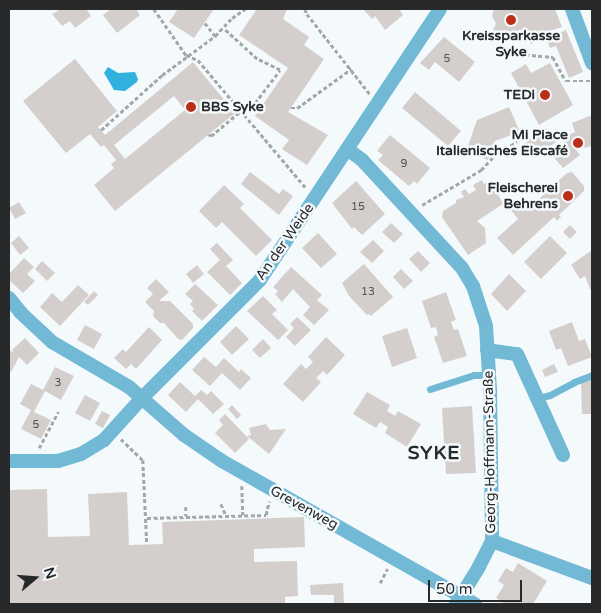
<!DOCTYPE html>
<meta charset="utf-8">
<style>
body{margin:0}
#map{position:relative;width:601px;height:613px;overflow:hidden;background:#f4f9fc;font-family:"Varela Round",sans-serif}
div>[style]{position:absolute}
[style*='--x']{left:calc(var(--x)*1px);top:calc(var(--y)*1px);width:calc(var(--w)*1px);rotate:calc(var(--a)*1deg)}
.water>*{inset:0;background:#31b1de}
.building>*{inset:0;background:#d4cfcd}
.path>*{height:2.5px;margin-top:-1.25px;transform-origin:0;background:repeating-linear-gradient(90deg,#a3a7a9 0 4px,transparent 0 6.5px)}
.lane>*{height:7px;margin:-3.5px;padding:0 3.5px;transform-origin:3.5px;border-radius:3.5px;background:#72b9d6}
.street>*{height:14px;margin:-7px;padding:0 7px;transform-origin:7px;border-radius:7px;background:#72b9d6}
.dots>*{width:14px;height:14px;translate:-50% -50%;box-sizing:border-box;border:2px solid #f4f9fc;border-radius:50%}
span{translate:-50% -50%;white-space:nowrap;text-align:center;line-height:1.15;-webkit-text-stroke:5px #f4f9fc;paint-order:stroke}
.number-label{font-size:11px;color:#525253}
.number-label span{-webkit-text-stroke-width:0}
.poi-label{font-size:14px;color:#27292a;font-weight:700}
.right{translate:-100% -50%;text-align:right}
.left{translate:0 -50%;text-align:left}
.street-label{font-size:14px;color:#27292a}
.district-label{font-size:19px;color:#272b2c;font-weight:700;letter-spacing:1px}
.frame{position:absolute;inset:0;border:10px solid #27292a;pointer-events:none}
.north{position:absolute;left:10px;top:553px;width:50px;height:50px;-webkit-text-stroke:4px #f4f9fc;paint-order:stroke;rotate:72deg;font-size:14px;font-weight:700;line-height:20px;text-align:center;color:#27292a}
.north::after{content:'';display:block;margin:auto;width:18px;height:22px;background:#27292a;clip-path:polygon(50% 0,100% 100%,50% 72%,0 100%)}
.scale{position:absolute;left:428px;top:580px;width:94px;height:22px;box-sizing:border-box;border:2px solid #27292a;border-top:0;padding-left:6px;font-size:15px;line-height:18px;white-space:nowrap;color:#27292a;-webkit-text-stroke:4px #f4f9fc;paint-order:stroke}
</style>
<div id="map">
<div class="water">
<i style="clip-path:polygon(108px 67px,118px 73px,135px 72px,138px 79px,137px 82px,125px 91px,114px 90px,104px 73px)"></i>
</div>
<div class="building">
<i style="clip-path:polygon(61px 9px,86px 9px,91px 16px,75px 28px,70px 21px,62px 26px,52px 14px)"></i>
<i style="clip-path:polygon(111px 9px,136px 9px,140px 15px,117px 33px,103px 15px)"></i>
<i style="clip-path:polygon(178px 9px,214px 9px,194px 38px,169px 22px)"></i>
<i style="clip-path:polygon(257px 9px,287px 9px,283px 19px,309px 37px,304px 45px,324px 59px,288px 112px,328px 135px,307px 165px,282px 149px,289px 140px,255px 116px,288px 68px,239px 35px)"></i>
<i style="clip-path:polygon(363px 9px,399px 9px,403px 15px,385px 30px,375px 16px,372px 19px)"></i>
<i style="clip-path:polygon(494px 9px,555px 9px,562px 27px,540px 34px,543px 39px,531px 44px,527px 39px,493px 30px,496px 24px,492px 16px)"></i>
<i style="clip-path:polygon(566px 30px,583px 72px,569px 78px,556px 46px,550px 48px,546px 38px)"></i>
<i style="clip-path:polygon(444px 37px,475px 62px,459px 82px,435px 62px,429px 70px,420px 63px)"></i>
<i style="clip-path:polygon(evenodd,75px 59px,117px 111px,98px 127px,105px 135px,193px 62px,235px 113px,115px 211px,94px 185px,114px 168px,111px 164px,116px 160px,104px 145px,101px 147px,90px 134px,66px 153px,23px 101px,75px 59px,174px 96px,185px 110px,125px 159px,114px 145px,174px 96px)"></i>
<i style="clip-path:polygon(550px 63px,573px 105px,539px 125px,511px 73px,526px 64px,531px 73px)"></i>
<i style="clip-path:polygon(415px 92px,461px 131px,448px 146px,402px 108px)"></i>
<i style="clip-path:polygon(509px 107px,520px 132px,495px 141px,488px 160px,466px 152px,477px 120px)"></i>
<i style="clip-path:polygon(592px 115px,592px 146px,576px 150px,580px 155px,563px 168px,551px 154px,567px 140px,569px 135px,575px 132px,572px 123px)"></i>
<i style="clip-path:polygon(546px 128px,556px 142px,535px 158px,524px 144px)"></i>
<i style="clip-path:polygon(390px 135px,430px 168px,417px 184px,414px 181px,409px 186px,378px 160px,383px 155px,377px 151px)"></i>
<i style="clip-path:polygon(250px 172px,279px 194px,283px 189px,293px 196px,279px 215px,241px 184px)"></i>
<i style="clip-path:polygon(572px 172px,584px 186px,584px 191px,559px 215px,561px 217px,557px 221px,554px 217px,513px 255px,497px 238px,518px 219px,507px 205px,516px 198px,526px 211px,567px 173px)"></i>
<i style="clip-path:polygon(482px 180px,484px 184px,488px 182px,493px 184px,503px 204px,477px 221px,485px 228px,486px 243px,468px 255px,442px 217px,443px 211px,456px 203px,456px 200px,464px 197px,461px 192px,465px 189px,469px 194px,476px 190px,473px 185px)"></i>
<i style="clip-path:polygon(356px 181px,385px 214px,362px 235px,354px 227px,352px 229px,332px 203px)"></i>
<i style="clip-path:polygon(224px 185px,244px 204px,240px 208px,272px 240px,256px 256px,222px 222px,216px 228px,199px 211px)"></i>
<i style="clip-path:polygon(19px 202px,26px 213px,15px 219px,9px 208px)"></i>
<i style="clip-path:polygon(391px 223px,403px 234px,394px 243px,382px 232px)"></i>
<i style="clip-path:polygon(570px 225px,577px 232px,570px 239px,563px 232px)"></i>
<i style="clip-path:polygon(318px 233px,337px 254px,321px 268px,302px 248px)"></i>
<i style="clip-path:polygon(19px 236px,29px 248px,20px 255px,11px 243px)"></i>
<i style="clip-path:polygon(550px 236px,567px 253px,541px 279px,524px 262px)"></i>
<i style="clip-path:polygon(373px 240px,384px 251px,372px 263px,360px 252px)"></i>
<i style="clip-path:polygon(217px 243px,233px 260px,226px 266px,242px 283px,230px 295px,207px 272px,220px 260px,210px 249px)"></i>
<i style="clip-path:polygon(592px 250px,592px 289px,590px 289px,585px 276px,580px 279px,571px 265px)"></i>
<i style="clip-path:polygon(418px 251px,430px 263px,421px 272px,409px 259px)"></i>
<i style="clip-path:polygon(24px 258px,34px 267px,27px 274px,35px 281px,23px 293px,9px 280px,9px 274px)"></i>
<i style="clip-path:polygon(42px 261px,55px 273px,47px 281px,35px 269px)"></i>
<i style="clip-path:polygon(364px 264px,393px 297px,371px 316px,369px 314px,367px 315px,349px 296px,342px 283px)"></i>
<i style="clip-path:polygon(197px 265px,204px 274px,193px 283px,186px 274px)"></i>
<i style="clip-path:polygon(291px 267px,322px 295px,317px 300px,329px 310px,314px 325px,303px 315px,310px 307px,293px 289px,282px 302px,275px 294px,278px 291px,273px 287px)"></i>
<i style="clip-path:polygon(401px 269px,413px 281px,404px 289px,393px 277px)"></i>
<i style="clip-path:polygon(509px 274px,526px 291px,507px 311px,491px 294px)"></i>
<i style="clip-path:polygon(156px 279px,169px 292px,159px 301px,170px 301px,193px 324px,193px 328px,182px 340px,178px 339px,164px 323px,160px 323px,153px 316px,154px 311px,145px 302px,153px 294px,147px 288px)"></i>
<i style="clip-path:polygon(195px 284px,218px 305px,202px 321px,192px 311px,194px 309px,190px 304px,193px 301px,185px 294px)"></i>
<i style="clip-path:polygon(78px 285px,89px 295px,60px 326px,40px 307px,52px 293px,62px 302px)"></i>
<i style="clip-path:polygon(94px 291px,98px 295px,88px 305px,84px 302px)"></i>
<i style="clip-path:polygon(446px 292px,456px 320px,451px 322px,454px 330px,458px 329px,467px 356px,443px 363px,434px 337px,438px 335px,436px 327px,431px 328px,422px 301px)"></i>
<i style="clip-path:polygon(263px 296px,277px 310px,272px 314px,288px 330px,278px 340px,247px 311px)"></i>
<i style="clip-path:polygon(297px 317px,311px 330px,295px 346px,286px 337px,294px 328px,290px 324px)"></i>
<i style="clip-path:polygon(572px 322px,579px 341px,585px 339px,592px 357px,568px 366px,561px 348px,556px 350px,549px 331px)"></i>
<i style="clip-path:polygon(85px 325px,102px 334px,94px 349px,77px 340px)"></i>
<i style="clip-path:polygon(236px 326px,249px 339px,232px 355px,220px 342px)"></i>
<i style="clip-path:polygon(149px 327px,162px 340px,136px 369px,131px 364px,126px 369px,114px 358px,123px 349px,126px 352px)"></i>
<i style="clip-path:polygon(407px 328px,417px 358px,392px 367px,382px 336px)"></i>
<i style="clip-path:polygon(326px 337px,345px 355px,327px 375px,323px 371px,316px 378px,321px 382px,303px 402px,283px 384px,301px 364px,306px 369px,313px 362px,308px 357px)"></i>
<i style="clip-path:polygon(25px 338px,39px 353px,27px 365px,19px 357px,11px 372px,9px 371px,9px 350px,14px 353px,12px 350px)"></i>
<i style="clip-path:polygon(263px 339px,271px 348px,260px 358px,252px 350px)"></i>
<i style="clip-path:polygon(204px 357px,216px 367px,224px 358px,239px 372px,241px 369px,251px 378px,240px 390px,222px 373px,210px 386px,192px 370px)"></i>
<i style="clip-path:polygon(554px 364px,558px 372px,545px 377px,542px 370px)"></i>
<i style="clip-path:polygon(55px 367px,74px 376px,61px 400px,45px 391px,34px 412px,51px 420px,41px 439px,21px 429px,31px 410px,20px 404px,31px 384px,43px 390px)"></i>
<i style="clip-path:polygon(592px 380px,592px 414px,582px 414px,581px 381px)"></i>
<i style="clip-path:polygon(180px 382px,195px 396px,201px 390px,207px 395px,211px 391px,224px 404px,213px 414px,198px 399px,186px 412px,168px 395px)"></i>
<i style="clip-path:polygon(367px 392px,390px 405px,387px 411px,395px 416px,398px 411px,421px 424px,407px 447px,385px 433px,388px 427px,380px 422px,376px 428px,353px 414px)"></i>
<i style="clip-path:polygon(85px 395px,100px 403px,90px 421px,75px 413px)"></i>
<i style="clip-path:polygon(232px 405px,241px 415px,237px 419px,228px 409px)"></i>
<i style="clip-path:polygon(472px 406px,476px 473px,446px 474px,442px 408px)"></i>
<i style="clip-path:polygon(102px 411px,110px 415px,103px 428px,95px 424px)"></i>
<i style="clip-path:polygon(225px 414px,249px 439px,235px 453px,215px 433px,223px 425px,219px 420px)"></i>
<i style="clip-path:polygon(266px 424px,270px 430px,286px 429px,269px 454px,247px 436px,251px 435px,249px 428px)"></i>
<i style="clip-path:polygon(47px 489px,48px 537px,90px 536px,88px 494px,127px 492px,129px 545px,163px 544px,162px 522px,304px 517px,305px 547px,254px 549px,254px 562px,297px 561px,298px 596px,285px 597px,285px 604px,9px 604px,9px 490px)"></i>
<i style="clip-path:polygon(518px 563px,547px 581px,533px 604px,505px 604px,496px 598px,504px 585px,498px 581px,506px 568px,513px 572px)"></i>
<i style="clip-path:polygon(343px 583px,344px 604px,334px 604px,334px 595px,311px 595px,310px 585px)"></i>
</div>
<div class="path">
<i style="--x:154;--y:9;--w:56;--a:55.2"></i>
<i style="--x:186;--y:55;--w:13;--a:23"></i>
<i style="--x:198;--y:60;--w:169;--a:49.8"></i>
<i style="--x:305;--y:9;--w:5;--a:68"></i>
<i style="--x:307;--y:14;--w:102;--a:51.8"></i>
<i style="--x:205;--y:23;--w:16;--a:52"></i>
<i style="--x:519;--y:54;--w:34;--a:5"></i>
<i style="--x:553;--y:57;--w:27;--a:62"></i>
<i style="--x:566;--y:81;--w:26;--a:0"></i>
<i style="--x:291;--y:108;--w:6;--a:0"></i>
<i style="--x:297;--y:108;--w:67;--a:-35.8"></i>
<i style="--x:101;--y:130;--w:82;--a:-42"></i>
<i style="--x:162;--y:75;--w:66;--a:-36.3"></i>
<i style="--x:215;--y:36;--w:25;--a:-47"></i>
<i style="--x:232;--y:18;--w:16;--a:-35"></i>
<i style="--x:209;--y:134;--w:3;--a:45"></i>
<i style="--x:211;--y:136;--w:50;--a:-40.1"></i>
<i style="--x:249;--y:104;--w:6;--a:-9"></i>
<i style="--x:255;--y:103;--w:41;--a:-52.9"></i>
<i style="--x:280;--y:70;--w:25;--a:-154"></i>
<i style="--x:257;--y:59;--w:46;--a:-137.6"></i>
<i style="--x:422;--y:205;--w:69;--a:-30.7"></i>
<i style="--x:481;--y:170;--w:19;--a:-47"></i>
<i style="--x:494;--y:156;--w:38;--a:-32"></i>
<i style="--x:121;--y:439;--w:30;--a:44"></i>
<i style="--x:143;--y:460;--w:85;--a:87.3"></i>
<i style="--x:39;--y:448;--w:41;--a:-62.2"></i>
<i style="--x:242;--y:486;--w:29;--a:88"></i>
<i style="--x:221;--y:504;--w:12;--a:66"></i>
<i style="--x:186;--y:507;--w:9;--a:90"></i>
<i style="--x:147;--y:518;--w:119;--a:-1.4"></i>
<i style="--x:266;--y:515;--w:14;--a:-78"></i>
<i style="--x:380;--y:583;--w:16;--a:-63"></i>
</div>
<div class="lane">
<i style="--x:430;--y:389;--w:46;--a:-17.7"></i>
<i style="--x:474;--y:375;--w:15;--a:0"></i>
<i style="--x:538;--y:398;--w:12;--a:-14"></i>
<i style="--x:550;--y:395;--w:27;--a:-28"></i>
<i style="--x:574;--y:382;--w:19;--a:-21"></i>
</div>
<div class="street">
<i style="--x:572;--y:9;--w:58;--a:69.7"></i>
<i style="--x:347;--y:149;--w:19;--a:36"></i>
<i style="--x:362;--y:160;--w:147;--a:47.2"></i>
<i style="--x:462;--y:268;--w:21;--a:59"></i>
<i style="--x:473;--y:286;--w:42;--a:72"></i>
<i style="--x:486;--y:326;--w:64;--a:86.4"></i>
<i style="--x:490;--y:390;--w:151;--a:89.2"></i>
<i style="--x:492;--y:541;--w:29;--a:117"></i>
<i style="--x:479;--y:567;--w:44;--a:121.9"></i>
<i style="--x:9;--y:298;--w:19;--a:51"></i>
<i style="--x:21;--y:313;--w:42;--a:43.1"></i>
<i style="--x:52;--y:342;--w:89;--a:30.3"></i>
<i style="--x:129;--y:387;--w:73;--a:41.1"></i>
<i style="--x:184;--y:435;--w:46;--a:34.4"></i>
<i style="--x:222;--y:461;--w:291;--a:29.5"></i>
<i style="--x:487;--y:350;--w:30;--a:8"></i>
<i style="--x:517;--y:354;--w:111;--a:65.5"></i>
<i style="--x:9;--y:461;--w:49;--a:0"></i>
<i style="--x:58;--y:461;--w:24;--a:-17"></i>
<i style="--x:81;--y:454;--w:27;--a:-31"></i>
<i style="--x:104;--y:440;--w:57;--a:-47.9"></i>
<i style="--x:142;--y:398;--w:167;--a:-45"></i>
<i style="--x:260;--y:280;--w:325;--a:-56.4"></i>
<i style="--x:492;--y:541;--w:107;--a:20.3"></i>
</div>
<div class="dots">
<i style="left:511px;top:20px;background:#bb2f18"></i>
<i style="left:545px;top:95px;background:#bb2f18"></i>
<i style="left:191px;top:107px;background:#bb2f18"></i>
<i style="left:578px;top:143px;background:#bb2f18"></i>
<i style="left:568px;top:196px;background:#bb2f18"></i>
</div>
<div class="number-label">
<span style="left:447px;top:59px">5</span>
<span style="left:404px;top:164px">9</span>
<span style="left:358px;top:207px">15</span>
<span style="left:368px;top:292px">13</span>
<span style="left:58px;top:383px">3</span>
<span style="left:36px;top:425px">5</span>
</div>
<div class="poi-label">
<span style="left:511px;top:44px">Kreissparkasse<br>Syke</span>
<span class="right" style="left:535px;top:95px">TEDi</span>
<span class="left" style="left:201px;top:107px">BBS Syke</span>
<span class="right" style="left:568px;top:143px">Mi Piace<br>Italienisches Eiscafé</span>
<span class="right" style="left:558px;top:196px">Fleischerei<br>Behrens</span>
</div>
<div class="street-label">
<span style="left:285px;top:242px;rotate:-55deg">An der Weide</span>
<span style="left:490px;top:452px;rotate:-91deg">Georg-Hoffmann-Straße</span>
<span style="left:304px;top:508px;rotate:29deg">Grevenweg</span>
</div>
<div class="district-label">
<span style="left:434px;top:454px">SYKE</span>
</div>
<div class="frame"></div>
<div class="north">N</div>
<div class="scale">50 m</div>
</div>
